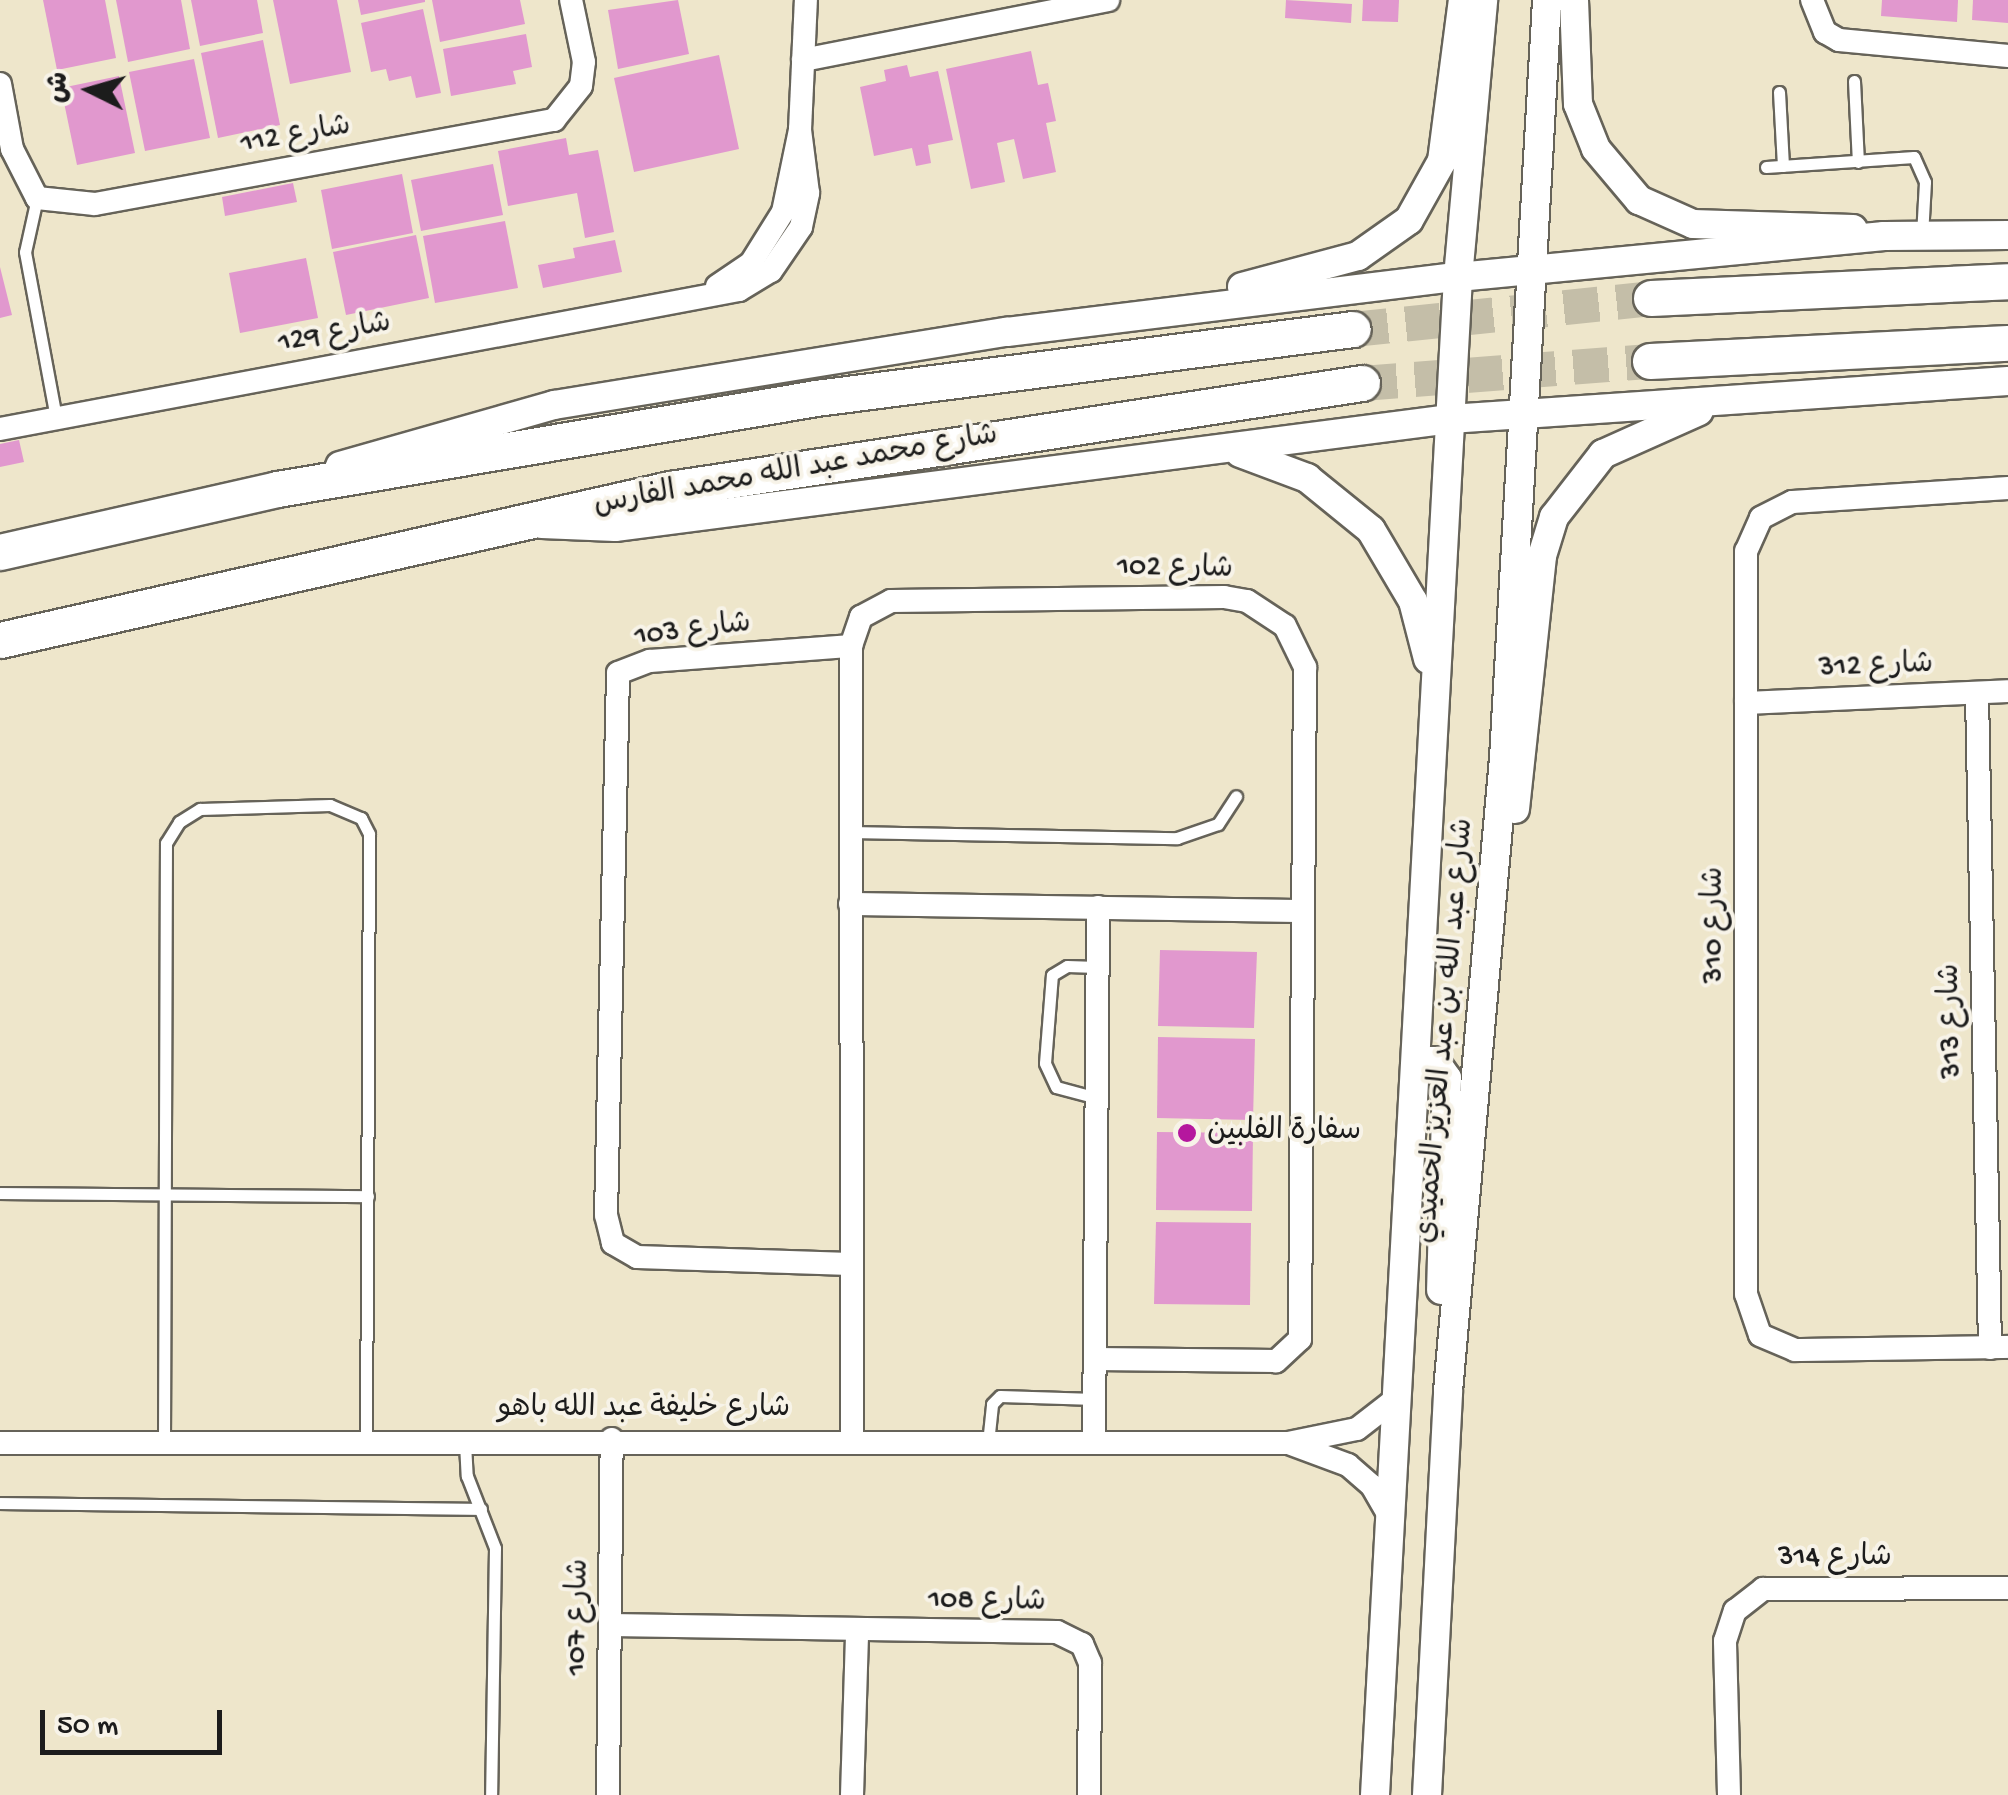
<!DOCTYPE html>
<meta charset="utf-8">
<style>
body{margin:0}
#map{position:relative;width:2008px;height:1795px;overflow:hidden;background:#eee6cb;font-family:"Gochi Hand","Playpen Sans Arabic",sans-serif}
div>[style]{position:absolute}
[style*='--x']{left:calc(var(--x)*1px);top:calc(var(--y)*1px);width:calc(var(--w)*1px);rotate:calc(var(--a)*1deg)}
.building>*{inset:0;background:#e198ce}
.primary-tunnel>*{height:35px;margin-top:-17.5px;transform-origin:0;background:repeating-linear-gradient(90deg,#c4bea8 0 35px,transparent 0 53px)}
.roads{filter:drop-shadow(2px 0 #666359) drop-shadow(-2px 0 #666359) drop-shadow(0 2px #666359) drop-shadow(0 -2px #666359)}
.service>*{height:11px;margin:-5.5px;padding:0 5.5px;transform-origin:5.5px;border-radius:5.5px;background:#fff}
.minor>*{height:22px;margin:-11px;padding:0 11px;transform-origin:11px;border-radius:11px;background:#fff}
.tertiary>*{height:28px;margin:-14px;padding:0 14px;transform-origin:14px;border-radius:14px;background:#fff}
.primary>*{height:35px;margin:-17.5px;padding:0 17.5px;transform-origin:17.5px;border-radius:17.5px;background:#fff}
.dots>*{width:28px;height:28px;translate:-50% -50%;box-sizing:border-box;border:5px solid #f7f3e8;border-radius:50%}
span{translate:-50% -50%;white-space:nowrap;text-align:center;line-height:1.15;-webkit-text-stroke:8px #f7f3e8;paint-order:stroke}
.street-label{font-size:30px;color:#1c1c1c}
.poi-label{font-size:30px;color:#1c1c1c}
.left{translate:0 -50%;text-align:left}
.north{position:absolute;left:40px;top:40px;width:100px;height:100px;-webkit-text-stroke:8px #f7f3e8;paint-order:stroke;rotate:275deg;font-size:28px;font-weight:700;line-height:40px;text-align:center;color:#1c1c1c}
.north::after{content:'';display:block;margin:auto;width:35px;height:45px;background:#1c1c1c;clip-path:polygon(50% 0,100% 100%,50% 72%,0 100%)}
.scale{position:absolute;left:40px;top:1710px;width:182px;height:45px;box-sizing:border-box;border:5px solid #1c1c1c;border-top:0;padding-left:12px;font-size:30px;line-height:35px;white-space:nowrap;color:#1c1c1c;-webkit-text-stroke:8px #f7f3e8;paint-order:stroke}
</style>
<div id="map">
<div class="building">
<i style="clip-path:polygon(43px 0,105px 0,116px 58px,57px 70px)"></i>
<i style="clip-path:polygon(116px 0,181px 0,190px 49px,128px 62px)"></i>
<i style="clip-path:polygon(191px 0,257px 0,263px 33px,200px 46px)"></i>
<i style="clip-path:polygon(273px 0,337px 0,351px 72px,290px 84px)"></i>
<i style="clip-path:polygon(358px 0,425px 0,425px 2px,361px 15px)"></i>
<i style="clip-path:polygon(432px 0,520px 0,525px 24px,440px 42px)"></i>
<i style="clip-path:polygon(678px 0,689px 54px,618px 69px,608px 10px)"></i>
<i style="clip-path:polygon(1286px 0,1352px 4px,1351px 23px,1285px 18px)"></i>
<i style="clip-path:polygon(1363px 0,1399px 0,1398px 22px,1362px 21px)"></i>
<i style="clip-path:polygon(1882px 0,1958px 0,1957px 22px,1881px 16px)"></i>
<i style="clip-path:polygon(1973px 0,2008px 0,2008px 23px,1972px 20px)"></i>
<i style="clip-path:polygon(423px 9px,441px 93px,416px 98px,411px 76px,389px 81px,386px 69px,371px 72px,361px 23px)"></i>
<i style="clip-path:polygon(526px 34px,532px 67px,513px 71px,516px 84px,451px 96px,443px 49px)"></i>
<i style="clip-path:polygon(263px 40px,280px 125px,218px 138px,201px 53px)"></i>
<i style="clip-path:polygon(1031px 51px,1038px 85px,1048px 83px,1056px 121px,1046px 123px,1056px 172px,1023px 179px,1014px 139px,997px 143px,1005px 182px,971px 189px,946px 69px)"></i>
<i style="clip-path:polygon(719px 55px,739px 149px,634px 172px,614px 78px)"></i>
<i style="clip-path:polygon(194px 59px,210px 138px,145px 151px,129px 72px)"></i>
<i style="clip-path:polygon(907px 65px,910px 77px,938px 71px,953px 140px,928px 145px,931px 163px,916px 166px,912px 148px,874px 156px,860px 87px,886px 81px,884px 70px)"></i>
<i style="clip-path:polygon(119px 76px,135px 153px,77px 165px,61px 88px)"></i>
<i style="clip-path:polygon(566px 138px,569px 155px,598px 150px,614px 232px,585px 238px,577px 193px,508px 206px,498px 151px)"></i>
<i style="clip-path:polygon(493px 164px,503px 215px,421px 231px,411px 180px)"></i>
<i style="clip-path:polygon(402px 174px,413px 233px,332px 249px,321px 190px)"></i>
<i style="clip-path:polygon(293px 183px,297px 202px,225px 216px,222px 197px)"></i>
<i style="clip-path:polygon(505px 221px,518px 288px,435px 303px,423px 236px)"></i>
<i style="clip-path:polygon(416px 235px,429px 298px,346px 315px,333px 252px)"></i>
<i style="clip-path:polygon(615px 240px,622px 272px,543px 288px,538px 265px,575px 258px,573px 248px)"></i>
<i style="clip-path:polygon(306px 258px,318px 318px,240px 333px,229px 273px)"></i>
<i style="clip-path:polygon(0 267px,12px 315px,0 318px)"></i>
<i style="clip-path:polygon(19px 440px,24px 462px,0 467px,0 444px)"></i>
<i style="clip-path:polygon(1160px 950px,1257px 952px,1254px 1028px,1158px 1026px)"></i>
<i style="clip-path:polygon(1158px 1037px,1255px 1039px,1253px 1120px,1157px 1118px)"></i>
<i style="clip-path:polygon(1157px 1132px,1253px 1133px,1252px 1211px,1156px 1210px)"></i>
<i style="clip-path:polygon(1156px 1222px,1251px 1223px,1250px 1305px,1154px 1304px)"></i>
</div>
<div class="primary-tunnel">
<i style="--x:1353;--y:329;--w:300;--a:-5.9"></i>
<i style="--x:1362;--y:383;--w:289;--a:-4.4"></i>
</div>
<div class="roads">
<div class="service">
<i style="--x:1854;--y:81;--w:81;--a:87.2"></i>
<i style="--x:1779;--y:92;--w:74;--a:86.9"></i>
<i style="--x:1766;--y:167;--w:148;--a:-3.9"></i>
<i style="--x:1914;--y:157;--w:27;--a:66"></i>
<i style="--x:1925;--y:182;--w:53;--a:93.2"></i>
<i style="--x:37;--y:198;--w:55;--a:102.5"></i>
<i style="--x:25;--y:252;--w:169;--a:79.4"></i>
<i style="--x:850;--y:832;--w:327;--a:1.1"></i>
<i style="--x:1177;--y:838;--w:43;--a:-18.9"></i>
<i style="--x:1218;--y:824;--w:33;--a:-57"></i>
<i style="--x:1097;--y:1098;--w:42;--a:-165"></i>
<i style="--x:1056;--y:1087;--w:26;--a:-115"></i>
<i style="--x:1045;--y:1063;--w:88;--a:-85.5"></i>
<i style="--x:1052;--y:975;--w:17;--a:-31"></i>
<i style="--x:1067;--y:966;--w:30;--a:2"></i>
<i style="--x:0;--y:1193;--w:368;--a:0.5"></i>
<i style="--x:164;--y:1441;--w:598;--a:-89.81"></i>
<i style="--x:166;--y:843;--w:25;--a:-58"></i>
<i style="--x:179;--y:822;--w:25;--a:-32"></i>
<i style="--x:200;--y:809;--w:130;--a:-1.8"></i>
<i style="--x:330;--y:805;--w:34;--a:23"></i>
<i style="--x:361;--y:818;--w:18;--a:63"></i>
<i style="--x:369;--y:834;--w:605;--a:90.28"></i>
<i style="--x:465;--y:1443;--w:33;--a:87"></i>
<i style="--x:467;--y:1476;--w:77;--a:68.7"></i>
<i style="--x:495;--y:1548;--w:247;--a:90.9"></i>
<i style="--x:988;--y:1443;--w:39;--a:-84"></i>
<i style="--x:992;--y:1404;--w:11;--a:-45"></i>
<i style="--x:1000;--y:1396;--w:95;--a:1.8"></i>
<i style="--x:0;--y:1503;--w:481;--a:0.7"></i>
</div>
<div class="minor">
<i style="--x:1812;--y:0;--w:35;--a:68"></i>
<i style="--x:1825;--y:32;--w:16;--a:30"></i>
<i style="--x:1839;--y:40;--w:170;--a:5.4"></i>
<i style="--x:803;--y:60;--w:311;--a:-11.1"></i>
<i style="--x:0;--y:84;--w:66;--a:79.5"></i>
<i style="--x:12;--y:149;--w:55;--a:63"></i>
<i style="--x:37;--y:198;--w:58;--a:5.9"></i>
<i style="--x:95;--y:204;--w:467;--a:-10.4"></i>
<i style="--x:554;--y:120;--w:43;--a:-51.5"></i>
<i style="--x:581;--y:86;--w:24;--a:-83"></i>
<i style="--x:584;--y:62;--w:63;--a:-101.8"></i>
<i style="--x:717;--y:286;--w:41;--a:-34.1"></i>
<i style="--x:751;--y:263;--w:60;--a:-57.9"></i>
<i style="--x:783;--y:212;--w:84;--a:-78.3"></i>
<i style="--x:800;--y:130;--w:130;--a:-87.4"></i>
<i style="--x:0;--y:429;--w:752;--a:-10.65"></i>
<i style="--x:739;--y:290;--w:37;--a:-31"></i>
<i style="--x:771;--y:271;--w:53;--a:-55.7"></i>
<i style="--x:801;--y:227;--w:35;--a:-78"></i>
<i style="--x:808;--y:193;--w:64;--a:-97.2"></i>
<i style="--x:2008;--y:488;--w:216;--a:176.3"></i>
<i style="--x:1792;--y:502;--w:35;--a:153"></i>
<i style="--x:1761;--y:518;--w:36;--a:114"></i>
<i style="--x:1746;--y:551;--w:743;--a:90"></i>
<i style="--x:1746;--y:1294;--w:43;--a:71.1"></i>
<i style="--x:1760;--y:1335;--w:38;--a:23"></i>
<i style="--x:1795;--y:1350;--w:213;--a:-0.8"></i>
<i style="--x:1977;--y:694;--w:654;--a:88.86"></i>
<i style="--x:1746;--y:703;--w:262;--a:-2.6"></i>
<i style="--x:850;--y:904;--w:452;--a:0.9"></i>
<i style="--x:850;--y:1264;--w:213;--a:-178.1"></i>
<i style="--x:637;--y:1257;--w:28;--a:-150"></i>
<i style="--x:613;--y:1243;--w:29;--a:-104"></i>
<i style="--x:606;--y:1215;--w:542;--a:-88.73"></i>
<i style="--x:618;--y:673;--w:34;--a:-21"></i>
<i style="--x:650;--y:661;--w:202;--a:-4.3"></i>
<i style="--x:852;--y:1440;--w:794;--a:-90.07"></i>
<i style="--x:851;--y:646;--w:31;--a:-71"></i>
<i style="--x:861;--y:617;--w:34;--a:-28"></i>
<i style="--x:891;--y:601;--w:333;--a:-0.7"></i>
<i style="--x:1224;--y:597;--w:23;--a:10"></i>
<i style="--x:1247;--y:601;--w:45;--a:33.3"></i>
<i style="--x:1285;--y:626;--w:46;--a:64"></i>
<i style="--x:1305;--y:667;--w:672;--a:90.43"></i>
<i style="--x:1300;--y:1339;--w:33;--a:137"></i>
<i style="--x:1276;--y:1361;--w:180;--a:-179.4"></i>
<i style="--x:0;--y:1443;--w:1288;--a:0"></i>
<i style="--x:1288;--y:1443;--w:70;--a:-11.5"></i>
<i style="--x:1357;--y:1429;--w:51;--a:-37.8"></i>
<i style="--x:1094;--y:1443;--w:536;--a:-89.57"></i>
<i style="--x:1291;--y:1444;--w:61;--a:20.2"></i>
<i style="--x:1348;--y:1465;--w:32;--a:41"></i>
<i style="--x:1372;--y:1486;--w:38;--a:60"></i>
<i style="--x:611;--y:1625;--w:446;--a:0.9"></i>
<i style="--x:1057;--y:1632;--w:28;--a:26"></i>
<i style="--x:1082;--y:1644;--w:21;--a:67"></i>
<i style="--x:1090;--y:1663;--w:132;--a:90.4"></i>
<i style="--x:608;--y:1795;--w:356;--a:-89.4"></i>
<i style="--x:852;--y:1795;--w:163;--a:-88.2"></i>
<i style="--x:1729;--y:1795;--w:154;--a:-91.5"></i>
<i style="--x:1725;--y:1641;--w:32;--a:-72"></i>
<i style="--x:1735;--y:1611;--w:36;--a:-38"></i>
<i style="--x:1763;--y:1589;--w:245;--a:-0.2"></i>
</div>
<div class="tertiary">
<i style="--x:1574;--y:0;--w:104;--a:87.8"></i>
<i style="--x:1578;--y:104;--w:48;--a:68.2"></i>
<i style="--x:1596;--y:149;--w:67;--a:49.9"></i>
<i style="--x:1639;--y:200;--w:59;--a:24"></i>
<i style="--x:1693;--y:224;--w:160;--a:1.8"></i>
<i style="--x:1242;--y:287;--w:120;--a:-15"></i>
<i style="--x:1358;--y:256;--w:62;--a:-35.2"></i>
<i style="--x:1409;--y:220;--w:68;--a:-60.8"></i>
<i style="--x:1442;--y:161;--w:162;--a:-82.6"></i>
<i style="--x:1240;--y:453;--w:72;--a:20.5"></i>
<i style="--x:1307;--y:478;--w:82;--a:39.1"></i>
<i style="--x:1371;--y:530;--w:82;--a:59.4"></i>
<i style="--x:1413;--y:601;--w:60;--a:75.5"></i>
<i style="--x:340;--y:466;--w:223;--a:-15.9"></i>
<i style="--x:554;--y:405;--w:459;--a:-9.2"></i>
<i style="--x:1007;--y:332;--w:454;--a:-7"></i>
<i style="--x:1458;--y:277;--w:428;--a:-5.5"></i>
<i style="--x:1884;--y:236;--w:124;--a:-0.5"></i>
<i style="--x:542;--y:524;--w:73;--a:2.4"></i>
<i style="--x:615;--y:527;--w:842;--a:-7.37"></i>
<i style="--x:1450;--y:419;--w:559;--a:-3.9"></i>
<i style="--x:1515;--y:809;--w:254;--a:-83.9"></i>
<i style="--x:1542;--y:556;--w:41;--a:-72.9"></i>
<i style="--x:1554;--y:517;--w:80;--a:-52.1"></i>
<i style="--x:1603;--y:454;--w:105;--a:-24.1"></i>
<i style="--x:1417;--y:1061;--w:18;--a:0"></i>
<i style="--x:1435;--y:1061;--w:21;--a:55"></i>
<i style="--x:1447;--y:1078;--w:212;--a:91.6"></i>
<i style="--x:1375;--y:1795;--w:1520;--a:-86.87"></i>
<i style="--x:1458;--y:277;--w:278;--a:-84.8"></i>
<i style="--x:1427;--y:1795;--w:405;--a:-87"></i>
<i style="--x:1448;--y:1391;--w:635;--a:-84.94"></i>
<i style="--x:1504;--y:758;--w:759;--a:-86.75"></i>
</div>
<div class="primary">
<i style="--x:1651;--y:298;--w:357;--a:-2.7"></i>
<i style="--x:1650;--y:361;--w:358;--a:-2.9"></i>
<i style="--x:0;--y:552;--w:284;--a:-12.8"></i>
<i style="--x:277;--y:489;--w:547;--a:-9.58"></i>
<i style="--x:816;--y:398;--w:541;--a:-7.32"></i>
<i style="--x:0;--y:640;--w:687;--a:-12.7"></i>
<i style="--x:670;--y:489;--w:700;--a:-8.71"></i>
</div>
</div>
<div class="dots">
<i style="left:1187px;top:1133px;background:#b5179e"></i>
</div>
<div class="street-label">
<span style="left:296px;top:137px;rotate:-10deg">شارع 112</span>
<span style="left:335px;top:335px;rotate:-11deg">شارع 129</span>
<span style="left:796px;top:472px;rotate:-10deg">شارع محمد عبد الله محمد الفارس</span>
<span style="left:1175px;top:570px;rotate:1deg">شارع 102</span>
<span style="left:693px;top:632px;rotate:-7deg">شارع 103</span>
<span style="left:1876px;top:668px;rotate:-2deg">شارع 312</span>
<span style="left:1716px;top:925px;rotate:-90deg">شارع 310</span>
<span style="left:1953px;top:1021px;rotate:-91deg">شارع 313</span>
<span style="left:1447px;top:1031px;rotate:-85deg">شارع عبد الله بن عبد العزيز الحميدي</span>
<span style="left:644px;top:1410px">شارع خليفة عبد الله باهو</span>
<span style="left:1835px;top:1559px">شارع 314</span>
<span style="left:987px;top:1603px;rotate:1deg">شارع 108</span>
<span style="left:580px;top:1617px;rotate:-89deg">شارع 107</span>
</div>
<div class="poi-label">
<span class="left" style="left:1207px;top:1133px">سفارة الفلبين</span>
</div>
<div class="north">ش</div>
<div class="scale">50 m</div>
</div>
